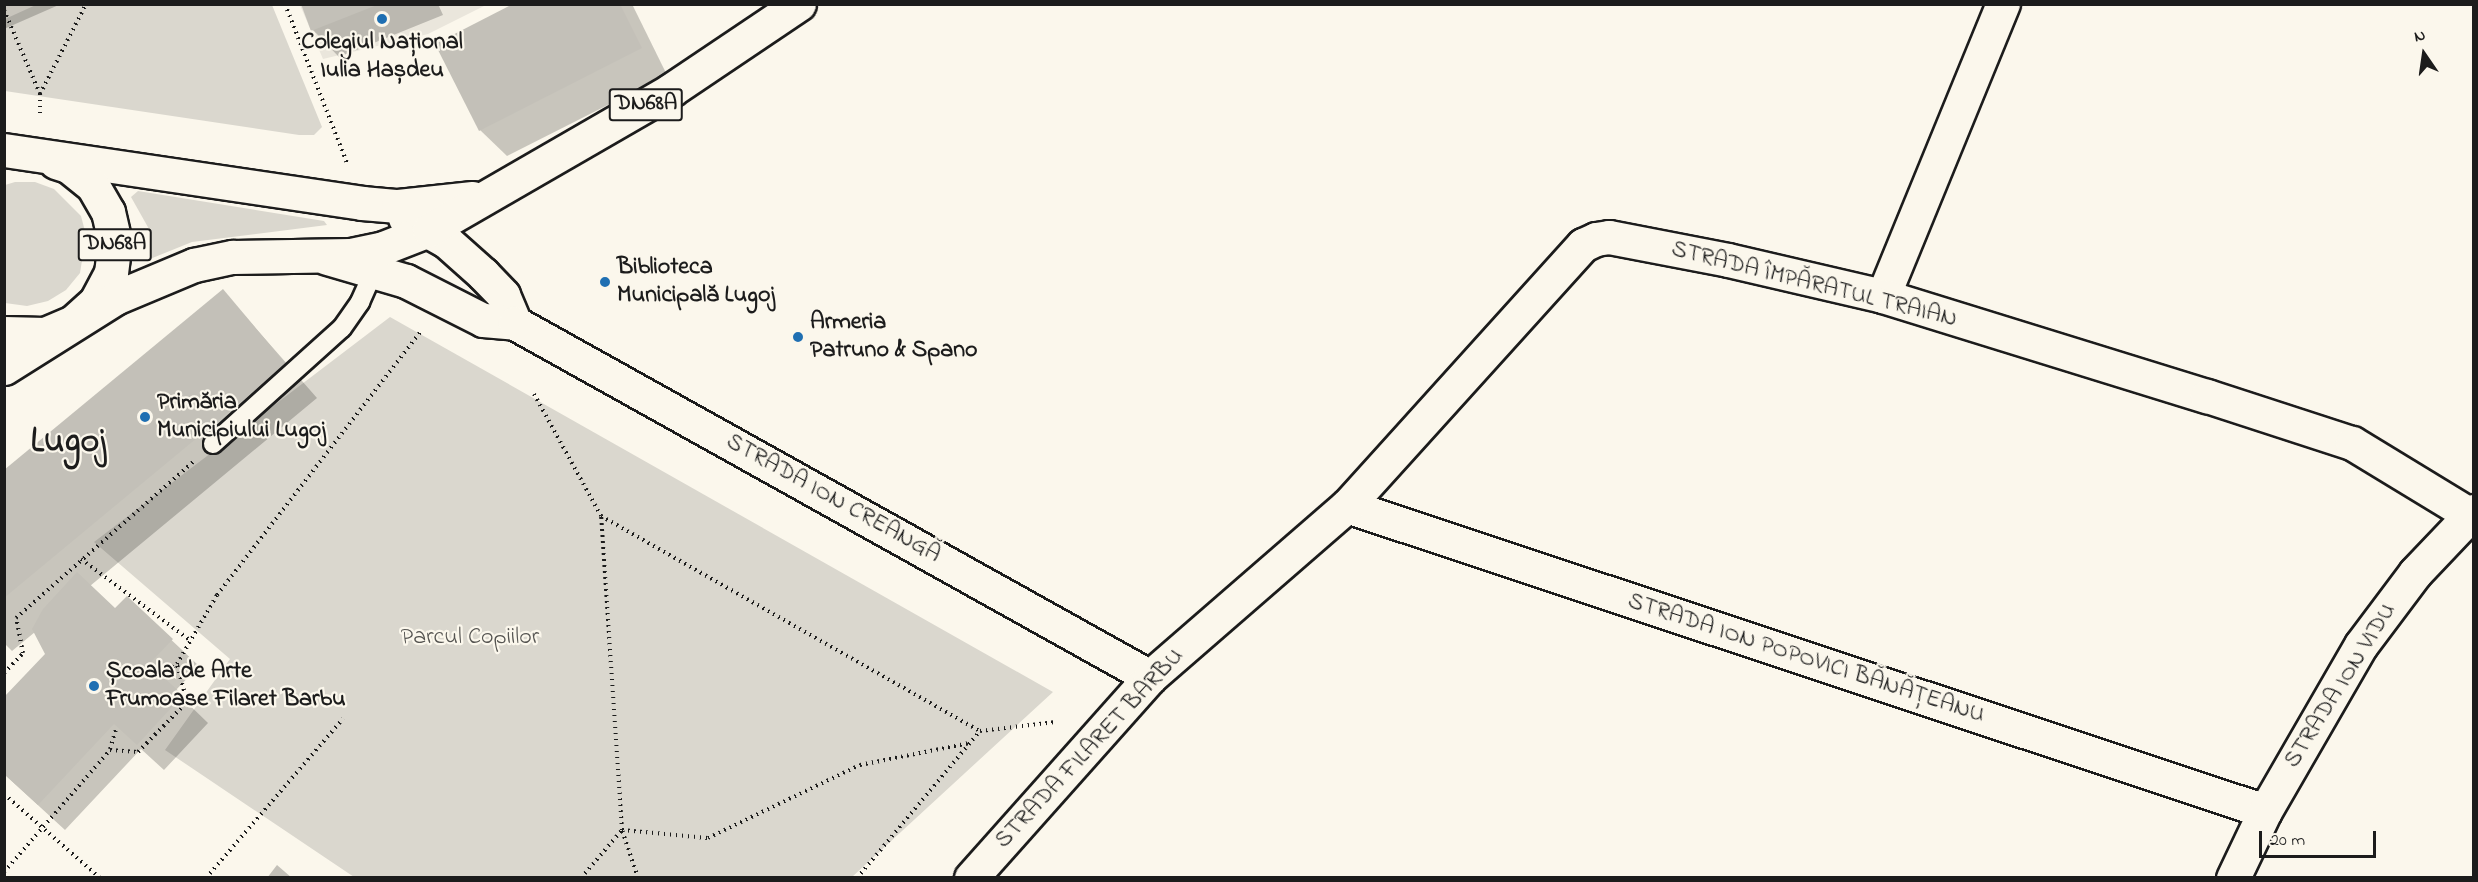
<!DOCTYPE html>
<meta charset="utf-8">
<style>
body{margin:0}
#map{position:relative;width:2478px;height:882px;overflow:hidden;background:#fbf7ec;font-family:"Indie Flower",sans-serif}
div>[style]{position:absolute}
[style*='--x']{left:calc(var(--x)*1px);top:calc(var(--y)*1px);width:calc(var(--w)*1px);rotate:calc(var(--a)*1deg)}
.built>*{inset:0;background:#eae6dc}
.green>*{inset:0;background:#dad7ce}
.shadow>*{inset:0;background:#0003}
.building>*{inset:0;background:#c3c0b8}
.path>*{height:4px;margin-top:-2px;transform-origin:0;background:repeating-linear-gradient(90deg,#1c1c1c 0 1.5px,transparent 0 6px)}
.roads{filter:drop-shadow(2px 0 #1c1c1c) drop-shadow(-2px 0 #1c1c1c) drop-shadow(0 2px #1c1c1c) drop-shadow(0 -2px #1c1c1c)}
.lane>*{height:18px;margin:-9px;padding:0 9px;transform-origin:9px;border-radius:9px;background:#fbf7ec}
.street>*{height:33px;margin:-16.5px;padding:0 16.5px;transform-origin:16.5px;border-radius:16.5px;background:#fbf7ec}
.primary>*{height:33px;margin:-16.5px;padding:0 16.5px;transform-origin:16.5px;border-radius:16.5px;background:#fbf7ec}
.dots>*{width:16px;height:16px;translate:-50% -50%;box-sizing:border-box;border:3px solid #fbf7ec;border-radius:50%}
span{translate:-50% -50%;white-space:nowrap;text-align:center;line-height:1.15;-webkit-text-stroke:4.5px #fbf7ec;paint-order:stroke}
.shield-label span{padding:2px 4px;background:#fbf7ec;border:2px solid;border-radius:4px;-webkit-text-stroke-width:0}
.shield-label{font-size:22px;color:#1c1c1c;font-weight:700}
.poi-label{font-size:24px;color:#1c1c1c;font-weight:700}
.left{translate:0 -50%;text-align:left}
.street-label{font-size:24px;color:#1c1c1c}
.park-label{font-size:24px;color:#555451}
.town-label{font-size:36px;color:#1c1c1c;font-weight:700}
.frame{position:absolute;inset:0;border:6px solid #1c1c1c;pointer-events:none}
.north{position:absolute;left:2394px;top:24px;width:60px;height:60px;-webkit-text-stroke:4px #fbf7ec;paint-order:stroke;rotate:347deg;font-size:16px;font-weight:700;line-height:24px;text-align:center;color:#1c1c1c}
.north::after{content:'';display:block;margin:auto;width:21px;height:27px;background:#1c1c1c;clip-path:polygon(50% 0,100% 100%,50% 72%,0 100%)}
.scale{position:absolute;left:2259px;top:831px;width:117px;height:27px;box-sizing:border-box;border:3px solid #1c1c1c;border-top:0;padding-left:8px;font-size:18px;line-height:21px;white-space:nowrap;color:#1c1c1c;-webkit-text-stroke:4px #fbf7ec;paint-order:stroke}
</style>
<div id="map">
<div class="built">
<i style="clip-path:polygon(300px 5px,486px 5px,428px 34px,323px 59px)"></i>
</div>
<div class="green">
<i style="clip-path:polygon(38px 4px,272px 5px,322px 127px,314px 135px,299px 135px,5px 91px,5px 19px)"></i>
<i style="clip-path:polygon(15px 182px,35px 182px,54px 189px,81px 216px,86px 235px,80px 273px,66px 290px,48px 301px,27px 306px,5px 303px,5px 185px)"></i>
<i style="clip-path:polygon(138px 191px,324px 221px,327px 225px,192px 242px,145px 261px,149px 229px,131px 197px)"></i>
<i style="clip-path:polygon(390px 317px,1053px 692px,852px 877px,354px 877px,165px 750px,230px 659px,94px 542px)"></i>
</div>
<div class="shadow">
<i style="clip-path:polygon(4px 4px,61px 4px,4px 29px)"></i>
<i style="clip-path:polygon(302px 4px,438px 4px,443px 15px,339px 57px,313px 30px)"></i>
<i style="clip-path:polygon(516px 4px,632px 4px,667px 75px,507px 156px,480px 130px)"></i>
<i style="clip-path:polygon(223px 291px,317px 398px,90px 586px,115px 610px,127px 598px,199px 666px,175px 691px,208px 723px,164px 770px,141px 749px,65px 830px,4px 774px,4px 699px,46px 654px,35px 632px,12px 651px,4px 643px,4px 472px)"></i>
</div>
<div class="building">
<i style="clip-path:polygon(301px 4px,377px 4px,377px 5px,311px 31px)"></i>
<i style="clip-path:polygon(513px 4px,620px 4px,642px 48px,479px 131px,435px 44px)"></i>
<i style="clip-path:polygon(223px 289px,286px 364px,4px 598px,4px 470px)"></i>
<i style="clip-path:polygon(77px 572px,115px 608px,127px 596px,173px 639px,149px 664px,183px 695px,137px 745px,114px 724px,38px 805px,4px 774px,4px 697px,45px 654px,32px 629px,43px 609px)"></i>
<i style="clip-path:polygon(277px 865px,292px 878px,267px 878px)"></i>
</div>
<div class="path">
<i style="--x:285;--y:4;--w:171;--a:68.7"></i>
<i style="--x:4;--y:10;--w:91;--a:66.8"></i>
<i style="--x:40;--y:94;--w:101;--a:-62.9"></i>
<i style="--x:40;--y:94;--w:19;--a:90"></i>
<i style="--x:534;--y:394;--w:139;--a:61.2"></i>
<i style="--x:601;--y:516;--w:436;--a:29.6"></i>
<i style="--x:980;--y:731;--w:76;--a:-6.8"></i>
<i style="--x:81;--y:559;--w:137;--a:36.7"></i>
<i style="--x:4;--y:673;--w:28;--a:-46"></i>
<i style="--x:23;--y:653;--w:36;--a:-101"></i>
<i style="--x:16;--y:618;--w:236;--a:-41.4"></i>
<i style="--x:163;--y:674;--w:17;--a:-36"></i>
<i style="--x:110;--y:749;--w:21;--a:-73"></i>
<i style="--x:4;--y:794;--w:128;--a:41.2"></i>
<i style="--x:4;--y:872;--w:162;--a:-49"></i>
<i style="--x:110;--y:750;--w:28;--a:4"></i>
<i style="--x:138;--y:752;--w:70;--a:-45.6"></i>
<i style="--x:187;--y:702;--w:39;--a:-105"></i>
<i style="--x:177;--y:664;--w:80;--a:-59.9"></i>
<i style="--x:217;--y:595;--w:335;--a:-52.3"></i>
<i style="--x:206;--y:878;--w:210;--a:-49.3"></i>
<i style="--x:581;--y:878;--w:63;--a:-49.5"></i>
<i style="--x:622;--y:830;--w:315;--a:-93.8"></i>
<i style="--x:638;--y:878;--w:51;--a:-108.4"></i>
<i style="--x:622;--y:830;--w:86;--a:5.3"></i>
<i style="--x:708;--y:838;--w:169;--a:-25.7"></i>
<i style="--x:860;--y:765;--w:112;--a:-11.3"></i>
<i style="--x:857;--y:878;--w:192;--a:-50.1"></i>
</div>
<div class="roads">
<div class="lane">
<i style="--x:213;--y:444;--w:173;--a:-42"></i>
<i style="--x:342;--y:328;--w:32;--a:-55"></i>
<i style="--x:360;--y:302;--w:42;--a:-65.9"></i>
</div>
<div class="street">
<i style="--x:405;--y:218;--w:47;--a:29.3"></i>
<i style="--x:446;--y:241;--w:50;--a:41.7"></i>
<i style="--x:483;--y:274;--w:29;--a:46"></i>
<i style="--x:503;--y:295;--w:30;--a:67"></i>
<i style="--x:327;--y:258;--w:82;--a:16.2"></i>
<i style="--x:406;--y:281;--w:86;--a:26.9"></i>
<i style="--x:483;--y:320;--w:32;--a:5"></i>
<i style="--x:515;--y:323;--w:727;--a:29.14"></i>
<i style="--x:1883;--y:296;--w:316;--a:-67.7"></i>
<i style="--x:1347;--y:506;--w:967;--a:18.38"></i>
<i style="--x:971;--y:878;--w:269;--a:-48.3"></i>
<i style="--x:1150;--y:677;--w:261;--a:-41"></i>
<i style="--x:1347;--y:506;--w:352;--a:-47.9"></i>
<i style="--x:1583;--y:245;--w:14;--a:-25"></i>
<i style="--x:1596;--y:239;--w:13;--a:-9"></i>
<i style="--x:1609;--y:237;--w:121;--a:10.9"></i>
<i style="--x:1728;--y:260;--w:159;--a:13.1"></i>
<i style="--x:1883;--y:296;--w:339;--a:17.2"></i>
<i style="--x:2207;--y:396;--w:152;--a:18"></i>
<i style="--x:2352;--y:443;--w:137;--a:31.3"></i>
<i style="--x:2233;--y:878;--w:74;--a:-64.5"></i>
<i style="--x:2265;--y:811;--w:192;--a:-60"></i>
<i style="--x:2361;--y:645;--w:90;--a:-53.1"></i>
<i style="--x:2415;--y:573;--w:86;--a:-46.4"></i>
</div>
<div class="primary">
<i style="--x:4;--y:150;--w:362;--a:8.4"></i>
<i style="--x:362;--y:203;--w:36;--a:5"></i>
<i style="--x:398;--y:206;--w:75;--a:-6.1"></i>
<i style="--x:4;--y:333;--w:41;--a:1.4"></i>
<i style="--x:45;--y:334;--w:30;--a:-23"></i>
<i style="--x:73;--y:322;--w:31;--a:-42"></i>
<i style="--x:96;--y:301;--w:32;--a:-62"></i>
<i style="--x:111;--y:273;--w:31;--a:-83"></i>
<i style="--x:115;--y:242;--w:31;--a:-103"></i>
<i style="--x:108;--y:212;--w:30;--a:-120"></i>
<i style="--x:93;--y:186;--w:32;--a:-141"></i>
<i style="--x:68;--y:166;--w:13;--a:-162"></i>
<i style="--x:4;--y:368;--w:131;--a:-32.2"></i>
<i style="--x:115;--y:298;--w:86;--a:-22.7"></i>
<i style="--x:194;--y:265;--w:40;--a:-12"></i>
<i style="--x:233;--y:257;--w:118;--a:-1"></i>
<i style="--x:351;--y:255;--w:33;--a:-12"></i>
<i style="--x:383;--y:248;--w:49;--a:-21.4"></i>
<i style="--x:429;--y:230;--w:280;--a:-30"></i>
<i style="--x:671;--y:90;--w:154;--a:-33.9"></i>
</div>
</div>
<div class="dots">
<i style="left:382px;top:19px;background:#1f6fb2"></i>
<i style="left:605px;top:282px;background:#1f6fb2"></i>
<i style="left:798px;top:337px;background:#1f6fb2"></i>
<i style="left:145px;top:417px;background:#1f6fb2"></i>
<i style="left:94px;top:686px;background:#1f6fb2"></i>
</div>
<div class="shield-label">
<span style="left:646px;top:105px">DN68A</span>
<span style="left:115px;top:245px">DN68A</span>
</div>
<div class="poi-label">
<span style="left:382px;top:57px">Colegiul Național<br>Iulia Hașdeu</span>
<span class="left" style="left:617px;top:282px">Biblioteca<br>Municipală Lugoj</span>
<span class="left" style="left:810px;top:337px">Armeria<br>Patruno &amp; Spano</span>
<span class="left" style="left:157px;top:417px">Primăria<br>Municipiului Lugoj</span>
<span class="left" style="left:106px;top:686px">Școala de Arte<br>Frumoase Filaret Barbu</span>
</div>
<div class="street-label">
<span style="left:1814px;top:285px;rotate:14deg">STRADA ÎMPĂRATUL TRAIAN</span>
<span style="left:833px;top:499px;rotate:29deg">STRADA ION CREANGĂ</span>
<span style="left:1806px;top:659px;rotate:18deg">STRADA ION POPOVICI BĂNĂȚEANU</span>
<span style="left:2341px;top:686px;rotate:-58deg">STRADA ION VIDU</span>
<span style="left:1090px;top:749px;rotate:-47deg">STRADA FILARET BARBU</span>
</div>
<div class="park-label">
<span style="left:470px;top:638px">Parcul Copiilor</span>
</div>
<div class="town-label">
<span style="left:68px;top:443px">Lugoj</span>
</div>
<div class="frame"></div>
<div class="north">N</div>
<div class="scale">20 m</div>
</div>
